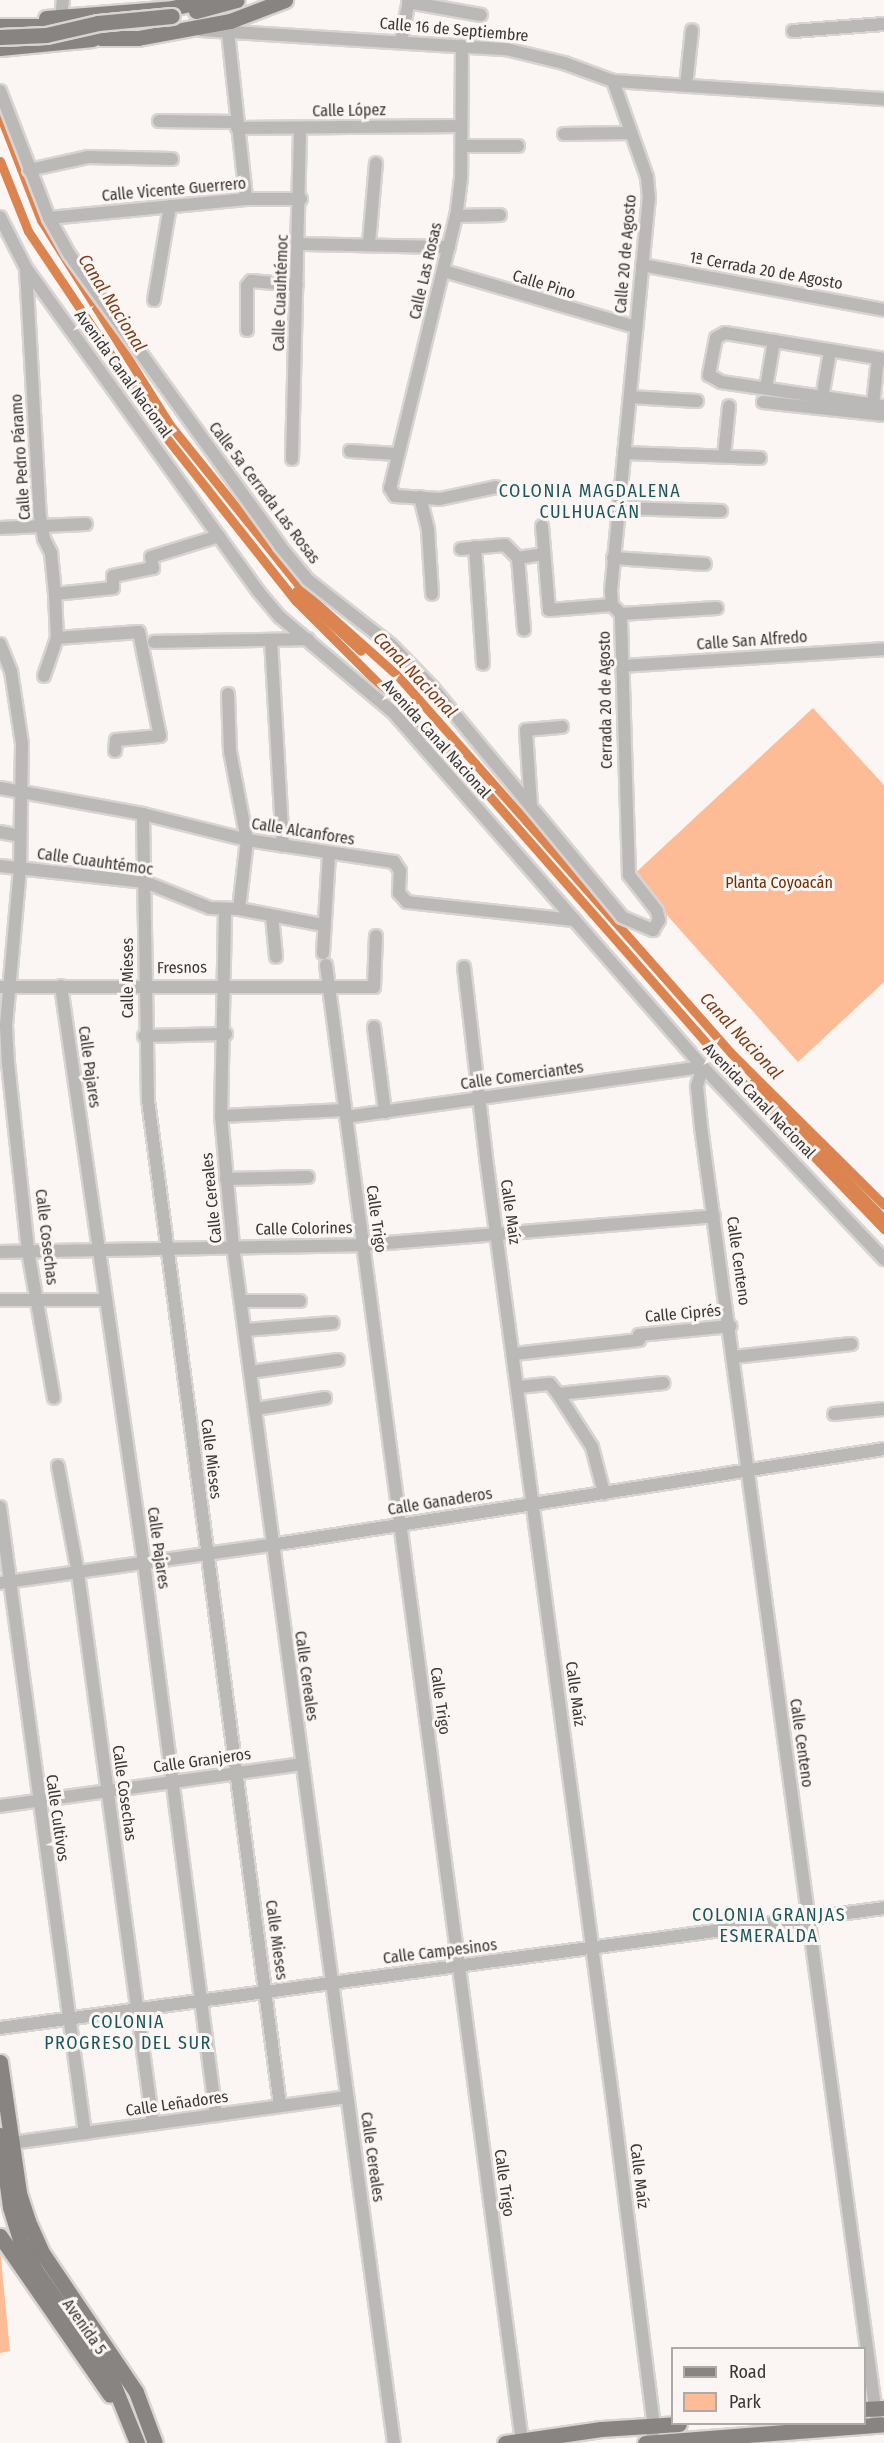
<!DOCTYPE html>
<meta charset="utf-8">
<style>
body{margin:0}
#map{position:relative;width:884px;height:2443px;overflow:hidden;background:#fbf6f4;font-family:"Fira Sans Condensed",sans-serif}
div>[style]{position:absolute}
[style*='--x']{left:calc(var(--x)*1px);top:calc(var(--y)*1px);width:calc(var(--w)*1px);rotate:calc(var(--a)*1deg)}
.green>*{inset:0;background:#febc96}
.canal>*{height:9px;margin:-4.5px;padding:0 4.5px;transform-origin:4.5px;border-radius:4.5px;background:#db844f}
.roads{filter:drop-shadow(2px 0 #d8d4d2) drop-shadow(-2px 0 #d8d4d2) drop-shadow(0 2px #d8d4d2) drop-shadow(0 -2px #d8d4d2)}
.minor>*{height:12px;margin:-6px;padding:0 6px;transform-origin:6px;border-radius:6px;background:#bab9b8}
.major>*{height:15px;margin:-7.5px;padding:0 7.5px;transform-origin:7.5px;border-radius:7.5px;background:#878482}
.bridges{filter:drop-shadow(2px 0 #d8d4d2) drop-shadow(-2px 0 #d8d4d2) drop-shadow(0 2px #d8d4d2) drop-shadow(0 -2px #d8d4d2)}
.major-bridge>*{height:15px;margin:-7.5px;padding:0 7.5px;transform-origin:7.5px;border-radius:7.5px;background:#878482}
span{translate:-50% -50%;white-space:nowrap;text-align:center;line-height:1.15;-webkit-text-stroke:6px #fbf6f4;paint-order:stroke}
.street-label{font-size:16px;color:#393736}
.park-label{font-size:16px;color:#693108}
.water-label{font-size:18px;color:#793f1a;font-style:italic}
.neighbourhood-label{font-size:18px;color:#1b565a;letter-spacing:1.5px}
.legend{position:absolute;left:671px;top:2347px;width:195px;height:78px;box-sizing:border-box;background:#fbf6f4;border:2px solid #adaaa8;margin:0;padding:8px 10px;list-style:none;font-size:18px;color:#393736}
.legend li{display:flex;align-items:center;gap:12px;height:30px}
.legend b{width:30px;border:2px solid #adaaa8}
</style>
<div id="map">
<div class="green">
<i style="clip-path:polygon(813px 708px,884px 785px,884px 982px,798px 1062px,632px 876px)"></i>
<i style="clip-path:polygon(0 2248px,10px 2351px,0 2353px)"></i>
</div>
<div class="canal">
<i style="--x:0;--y:115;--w:113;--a:68.7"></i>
<i style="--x:41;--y:220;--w:242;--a:57.8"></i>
<i style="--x:170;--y:425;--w:217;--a:51.2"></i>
<i style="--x:306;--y:594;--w:123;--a:41.7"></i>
<i style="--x:398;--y:676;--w:504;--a:48.54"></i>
<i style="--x:732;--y:1054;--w:214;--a:44.8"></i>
<i style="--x:0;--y:161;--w:75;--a:68.2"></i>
<i style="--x:28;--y:231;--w:247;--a:56.2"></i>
<i style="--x:165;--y:436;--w:211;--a:51.6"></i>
<i style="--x:296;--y:601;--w:257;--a:45"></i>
<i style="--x:478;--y:783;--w:373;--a:48.7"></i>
<i style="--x:724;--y:1063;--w:231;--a:46.1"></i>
<i style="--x:296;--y:591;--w:88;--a:42.7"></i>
<i style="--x:753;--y:1083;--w:189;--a:46.1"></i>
</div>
<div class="roads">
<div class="minor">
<i style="--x:408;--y:2;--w:74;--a:10.1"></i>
<i style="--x:61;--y:18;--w:18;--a:-84"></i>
<i style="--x:201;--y:30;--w:306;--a:3.6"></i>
<i style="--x:506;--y:49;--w:60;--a:13.6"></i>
<i style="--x:564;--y:63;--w:52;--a:20.2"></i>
<i style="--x:613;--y:81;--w:272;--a:3.8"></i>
<i style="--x:793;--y:31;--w:91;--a:-4.4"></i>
<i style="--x:228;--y:32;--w:168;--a:83.8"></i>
<i style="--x:401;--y:41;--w:42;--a:-79"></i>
<i style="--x:462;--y:46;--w:132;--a:90.4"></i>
<i style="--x:461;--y:178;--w:38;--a:97"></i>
<i style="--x:456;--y:216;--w:280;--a:103.6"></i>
<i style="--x:390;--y:488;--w:9;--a:58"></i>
<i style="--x:395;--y:496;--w:45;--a:3.8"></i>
<i style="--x:440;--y:499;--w:57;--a:-12.1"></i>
<i style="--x:686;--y:86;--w:56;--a:-83.9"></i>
<i style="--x:0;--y:91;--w:136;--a:68.9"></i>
<i style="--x:49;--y:218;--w:41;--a:60.9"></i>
<i style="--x:69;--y:254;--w:360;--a:54.1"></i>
<i style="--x:280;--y:546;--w:44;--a:50.5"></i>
<i style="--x:308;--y:580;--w:105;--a:38.1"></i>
<i style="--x:391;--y:645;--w:59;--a:45.7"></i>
<i style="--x:432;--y:687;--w:298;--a:50.4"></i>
<i style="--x:622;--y:917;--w:34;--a:23"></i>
<i style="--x:653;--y:930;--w:12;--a:-59"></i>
<i style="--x:659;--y:920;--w:9;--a:-103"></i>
<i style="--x:657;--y:911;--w:46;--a:-127.9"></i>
<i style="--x:629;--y:875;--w:261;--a:-91.8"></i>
<i style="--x:621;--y:614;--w:13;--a:-135"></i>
<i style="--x:612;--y:605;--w:14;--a:-94"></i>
<i style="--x:611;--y:591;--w:394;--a:-84.5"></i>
<i style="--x:649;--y:199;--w:22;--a:-95"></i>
<i style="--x:647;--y:177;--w:102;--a:-109.5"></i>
<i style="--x:159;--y:121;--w:77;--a:0.7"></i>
<i style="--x:237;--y:128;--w:224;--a:-0.5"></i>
<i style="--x:564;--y:134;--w:67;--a:-0.9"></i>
<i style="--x:462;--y:146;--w:56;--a:0"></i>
<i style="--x:29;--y:170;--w:60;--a:-12.4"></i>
<i style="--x:88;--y:157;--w:84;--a:1.4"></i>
<i style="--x:456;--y:216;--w:44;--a:-1.3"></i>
<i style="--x:0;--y:217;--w:57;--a:63"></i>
<i style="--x:26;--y:268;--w:398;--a:54.3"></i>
<i style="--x:258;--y:591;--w:34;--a:50"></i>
<i style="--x:280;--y:617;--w:148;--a:40.1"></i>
<i style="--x:393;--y:712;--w:471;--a:48.9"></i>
<i style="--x:703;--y:1067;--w:264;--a:46.7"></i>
<i style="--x:49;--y:218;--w:198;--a:-5.5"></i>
<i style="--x:246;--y:199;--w:55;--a:0"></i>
<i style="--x:369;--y:243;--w:80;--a:-85"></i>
<i style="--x:300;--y:244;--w:149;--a:1.2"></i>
<i style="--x:642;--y:265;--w:246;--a:10.5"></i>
<i style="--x:26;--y:269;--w:247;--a:86.8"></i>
<i style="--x:40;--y:516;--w:23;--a:80"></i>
<i style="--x:44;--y:539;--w:16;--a:63"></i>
<i style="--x:51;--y:553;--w:41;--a:84.4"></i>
<i style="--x:55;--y:594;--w:44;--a:87.4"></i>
<i style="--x:57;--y:638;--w:40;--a:108.9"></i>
<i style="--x:444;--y:271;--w:200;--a:16.3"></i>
<i style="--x:154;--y:300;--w:95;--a:-80.3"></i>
<i style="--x:247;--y:330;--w:44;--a:-90"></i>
<i style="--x:247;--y:286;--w:6;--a:-51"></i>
<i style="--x:251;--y:281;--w:46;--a:5"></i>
<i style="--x:884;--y:359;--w:161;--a:-170.7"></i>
<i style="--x:725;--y:333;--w:10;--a:151"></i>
<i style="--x:716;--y:338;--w:38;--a:101"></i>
<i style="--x:709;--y:375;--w:14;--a:30"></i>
<i style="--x:721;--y:382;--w:165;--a:8.4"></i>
<i style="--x:766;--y:388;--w:48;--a:-80.3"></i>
<i style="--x:630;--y:397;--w:67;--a:3.4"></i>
<i style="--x:822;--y:398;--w:48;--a:-80.3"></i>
<i style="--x:763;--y:402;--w:122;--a:6.1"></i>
<i style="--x:873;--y:405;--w:47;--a:-83.9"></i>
<i style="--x:350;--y:451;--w:47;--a:3.7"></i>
<i style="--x:624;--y:453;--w:136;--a:2.1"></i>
<i style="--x:724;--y:456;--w:50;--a:-84.3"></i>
<i style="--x:292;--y:459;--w:330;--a:-88.6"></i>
<i style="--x:420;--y:497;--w:34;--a:76"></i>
<i style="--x:428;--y:530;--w:64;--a:86.4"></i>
<i style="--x:620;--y:508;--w:101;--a:1.7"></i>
<i style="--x:542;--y:526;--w:84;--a:85.2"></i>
<i style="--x:549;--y:610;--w:63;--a:-4.5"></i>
<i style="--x:0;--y:528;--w:86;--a:-2.7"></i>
<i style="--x:475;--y:547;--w:117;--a:86.1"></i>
<i style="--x:461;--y:549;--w:44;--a:-5.2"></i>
<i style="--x:505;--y:545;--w:18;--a:45"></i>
<i style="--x:518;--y:558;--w:25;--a:-9"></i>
<i style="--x:518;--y:558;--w:72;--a:85.2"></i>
<i style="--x:613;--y:558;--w:92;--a:3.7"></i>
<i style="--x:55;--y:594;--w:58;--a:-5.9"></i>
<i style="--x:113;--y:588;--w:12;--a:-90"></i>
<i style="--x:113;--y:576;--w:41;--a:-11.3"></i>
<i style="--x:153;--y:568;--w:11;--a:-100"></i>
<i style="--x:151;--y:557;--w:71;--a:-17.2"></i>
<i style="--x:621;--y:614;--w:96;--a:-3.6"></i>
<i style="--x:57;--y:638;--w:82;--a:-4.2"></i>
<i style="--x:139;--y:632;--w:106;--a:78.6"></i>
<i style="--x:160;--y:736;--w:44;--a:174.8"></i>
<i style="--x:116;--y:740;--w:11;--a:95"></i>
<i style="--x:271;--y:640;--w:206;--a:86.7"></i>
<i style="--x:154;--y:642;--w:154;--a:-1.1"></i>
<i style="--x:0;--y:644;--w:29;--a:68"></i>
<i style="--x:11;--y:671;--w:74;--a:81.4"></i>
<i style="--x:22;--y:744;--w:124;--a:90.9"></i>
<i style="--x:20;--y:868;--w:159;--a:95.1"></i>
<i style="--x:6;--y:1026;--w:37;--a:87"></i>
<i style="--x:8;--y:1063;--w:189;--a:83.9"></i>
<i style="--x:28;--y:1251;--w:149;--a:80"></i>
<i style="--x:622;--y:666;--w:263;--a:-3.7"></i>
<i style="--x:228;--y:694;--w:57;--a:88"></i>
<i style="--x:230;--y:751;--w:91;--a:79.2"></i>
<i style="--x:247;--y:840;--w:69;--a:96.6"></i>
<i style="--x:0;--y:788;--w:145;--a:10.3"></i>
<i style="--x:143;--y:814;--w:107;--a:14"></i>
<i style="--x:247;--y:840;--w:149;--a:8.5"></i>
<i style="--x:394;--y:862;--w:11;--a:56"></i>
<i style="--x:400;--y:871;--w:22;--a:93"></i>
<i style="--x:399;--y:893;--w:12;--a:48"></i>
<i style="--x:407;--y:902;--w:166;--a:6.2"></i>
<i style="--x:531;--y:806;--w:76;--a:-93.8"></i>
<i style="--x:526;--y:730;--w:36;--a:-5"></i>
<i style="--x:143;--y:814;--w:286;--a:89"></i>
<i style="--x:148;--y:1100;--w:1014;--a:82.52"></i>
<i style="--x:0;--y:832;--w:20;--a:11"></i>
<i style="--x:0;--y:866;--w:146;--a:6.3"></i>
<i style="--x:145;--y:882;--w:70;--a:21.8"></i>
<i style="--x:210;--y:908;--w:29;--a:2"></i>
<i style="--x:239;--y:909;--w:86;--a:10.8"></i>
<i style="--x:225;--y:911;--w:205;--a:91.1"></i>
<i style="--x:221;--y:1116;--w:131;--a:84.7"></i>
<i style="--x:233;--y:1246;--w:1208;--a:82.34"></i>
<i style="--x:272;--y:916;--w:41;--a:84.4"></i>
<i style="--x:323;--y:953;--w:99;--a:-86.5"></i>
<i style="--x:326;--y:965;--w:1489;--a:82.44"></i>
<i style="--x:464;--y:967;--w:192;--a:83.4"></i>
<i style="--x:486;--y:1158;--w:953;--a:82.34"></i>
<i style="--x:613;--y:2102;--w:326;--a:82.8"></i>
<i style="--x:654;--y:2425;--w:18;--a:99"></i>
<i style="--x:61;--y:986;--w:583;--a:81.81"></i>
<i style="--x:144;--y:1563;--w:557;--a:82.57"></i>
<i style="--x:0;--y:987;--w:374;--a:0"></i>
<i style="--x:374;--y:987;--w:51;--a:-87.8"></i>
<i style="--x:374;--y:1027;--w:86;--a:82.6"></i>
<i style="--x:144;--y:1036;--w:82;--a:-1.4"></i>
<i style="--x:703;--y:1067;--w:20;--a:108"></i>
<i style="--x:697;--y:1086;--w:41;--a:84.4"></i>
<i style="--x:701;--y:1127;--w:1300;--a:82.26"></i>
<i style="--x:221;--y:1116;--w:124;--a:-2.8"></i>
<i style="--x:346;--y:1117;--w:360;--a:-8"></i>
<i style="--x:226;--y:1179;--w:82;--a:-1.4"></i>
<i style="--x:0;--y:1252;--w:363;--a:-1.1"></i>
<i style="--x:363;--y:1245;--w:352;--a:-4.7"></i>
<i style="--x:0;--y:1300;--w:104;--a:0"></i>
<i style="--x:241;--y:1301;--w:59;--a:0"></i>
<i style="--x:245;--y:1330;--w:88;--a:-4.5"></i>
<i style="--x:514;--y:1354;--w:126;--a:-6.4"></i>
<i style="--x:639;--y:1340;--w:5;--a:-90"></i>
<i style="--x:639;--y:1335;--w:92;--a:-5.6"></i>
<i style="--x:734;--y:1357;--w:118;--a:-6.3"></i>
<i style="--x:250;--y:1372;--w:89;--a:-7.8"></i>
<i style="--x:519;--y:1387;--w:31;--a:-6"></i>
<i style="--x:550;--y:1384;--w:13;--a:51"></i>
<i style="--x:558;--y:1394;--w:63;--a:57.3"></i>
<i style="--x:592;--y:1447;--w:48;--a:75.4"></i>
<i style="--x:558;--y:1394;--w:106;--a:-6"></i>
<i style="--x:256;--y:1409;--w:70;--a:-9.1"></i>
<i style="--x:834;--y:1414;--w:50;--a:-5.7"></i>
<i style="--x:58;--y:1466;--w:109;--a:79.4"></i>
<i style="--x:78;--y:1573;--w:556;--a:82.25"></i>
<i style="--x:0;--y:1507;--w:632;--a:82.27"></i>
<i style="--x:0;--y:1583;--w:274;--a:-8"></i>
<i style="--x:271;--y:1545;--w:620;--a:-8.9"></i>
<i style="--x:0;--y:1806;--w:305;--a:-7.9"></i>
<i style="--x:0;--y:2028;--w:892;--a:-7.73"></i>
<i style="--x:12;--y:2143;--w:338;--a:-7.8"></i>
</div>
<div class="major">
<i style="--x:196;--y:11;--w:42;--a:-15"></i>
<i style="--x:46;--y:18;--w:126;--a:-4.5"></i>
<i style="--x:172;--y:8;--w:36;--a:-13"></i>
<i style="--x:0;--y:26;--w:48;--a:0"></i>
<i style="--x:48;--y:26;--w:55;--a:12.5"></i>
<i style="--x:102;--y:38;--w:36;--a:0"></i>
<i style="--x:138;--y:38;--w:94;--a:-10.5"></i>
<i style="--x:230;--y:21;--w:59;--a:-20.9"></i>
<i style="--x:0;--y:48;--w:93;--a:-5.5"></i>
<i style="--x:0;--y:2062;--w:132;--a:81.7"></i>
<i style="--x:19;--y:2193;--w:29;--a:72"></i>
<i style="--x:28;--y:2221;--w:36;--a:66"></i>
<i style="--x:43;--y:2254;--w:166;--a:56"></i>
<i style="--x:136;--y:2392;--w:54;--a:69.6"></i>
<i style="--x:0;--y:2135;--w:73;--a:82.1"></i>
<i style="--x:10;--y:2207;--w:34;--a:73"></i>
<i style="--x:20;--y:2240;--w:35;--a:63"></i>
<i style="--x:36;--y:2271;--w:134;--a:55.4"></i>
<i style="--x:112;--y:2381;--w:67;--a:68"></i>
<i style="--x:0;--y:2236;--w:193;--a:55.3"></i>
<i style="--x:864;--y:2409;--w:20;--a:-3"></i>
<i style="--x:505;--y:2443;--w:97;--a:-8.3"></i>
<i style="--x:601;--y:2429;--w:78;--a:-3.7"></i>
<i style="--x:645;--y:2443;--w:240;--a:-4.5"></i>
</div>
</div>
<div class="bridges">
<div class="major-bridge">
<i style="--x:0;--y:37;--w:46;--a:-2.5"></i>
<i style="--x:46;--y:35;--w:53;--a:-13"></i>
<i style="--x:98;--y:23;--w:74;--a:-5.4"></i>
</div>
</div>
<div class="street-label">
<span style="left:454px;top:30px;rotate:5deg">Calle 16 de Septiembre</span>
<span style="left:349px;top:111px;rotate:-1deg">Calle López</span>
<span style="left:174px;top:190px;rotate:-5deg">Calle Vicente Guerrero</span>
<span style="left:626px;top:254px;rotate:-85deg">Calle 20 de Agosto</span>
<span style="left:426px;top:271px;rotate:-77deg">Calle Las Rosas</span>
<span style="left:766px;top:271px;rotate:10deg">1ª Cerrada 20 de Agosto</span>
<span style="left:544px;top:285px;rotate:17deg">Calle Pino</span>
<span style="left:281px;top:293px;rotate:-88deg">Calle Cuauhtémoc</span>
<span style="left:123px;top:374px;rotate:54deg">Avenida Canal Nacional</span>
<span style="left:21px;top:457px;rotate:-94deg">Calle Pedro Páramo</span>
<span style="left:264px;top:493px;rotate:53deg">Calle 5a Cerrada Las Rosas</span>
<span style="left:752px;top:641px;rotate:-4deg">Calle San Alfredo</span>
<span style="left:606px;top:700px;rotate:-91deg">Cerrada 20 de Agosto</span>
<span style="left:436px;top:739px;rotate:48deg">Avenida Canal Nacional</span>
<span style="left:303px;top:832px;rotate:9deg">Calle Alcanfores</span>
<span style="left:95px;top:862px;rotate:8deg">Calle Cuauhtémoc</span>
<span style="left:182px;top:968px;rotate:-1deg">Fresnos</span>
<span style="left:128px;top:978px;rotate:-90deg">Calle Mieses</span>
<span style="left:89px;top:1067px;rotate:82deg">Calle Pajares</span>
<span style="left:522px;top:1076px;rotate:-8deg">Calle Comerciantes</span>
<span style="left:759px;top:1101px;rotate:46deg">Avenida Canal Nacional</span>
<span style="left:212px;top:1198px;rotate:-96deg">Calle Cereales</span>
<span style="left:510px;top:1212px;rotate:82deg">Calle Maíz</span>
<span style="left:376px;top:1219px;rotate:82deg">Calle Trigo</span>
<span style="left:304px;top:1229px;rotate:-1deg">Calle Colorines</span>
<span style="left:46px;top:1237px;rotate:83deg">Calle Cosechas</span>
<span style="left:738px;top:1261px;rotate:82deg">Calle Centeno</span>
<span style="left:683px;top:1314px;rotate:-5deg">Calle Ciprés</span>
<span style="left:211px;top:1459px;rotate:83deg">Calle Mieses</span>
<span style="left:440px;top:1502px;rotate:-9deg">Calle Ganaderos</span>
<span style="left:158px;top:1548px;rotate:82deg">Calle Pajares</span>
<span style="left:306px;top:1676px;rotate:82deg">Calle Cereales</span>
<span style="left:575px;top:1694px;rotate:82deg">Calle Maíz</span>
<span style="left:440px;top:1701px;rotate:82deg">Calle Trigo</span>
<span style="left:801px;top:1743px;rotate:82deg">Calle Centeno</span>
<span style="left:202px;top:1761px;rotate:-8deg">Calle Granjeros</span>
<span style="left:124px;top:1793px;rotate:82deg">Calle Cosechas</span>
<span style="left:57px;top:1818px;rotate:82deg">Calle Cultivos</span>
<span style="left:276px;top:1940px;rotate:82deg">Calle Mieses</span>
<span style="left:440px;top:1952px;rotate:-7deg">Calle Campesinos</span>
<span style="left:177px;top:2104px;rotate:-8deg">Calle Leñadores</span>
<span style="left:372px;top:2157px;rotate:82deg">Calle Cereales</span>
<span style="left:639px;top:2176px;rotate:83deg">Calle Maíz</span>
<span style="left:504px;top:2183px;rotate:82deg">Calle Trigo</span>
<span style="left:84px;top:2327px;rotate:55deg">Avenida 5</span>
</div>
<div class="park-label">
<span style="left:779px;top:883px">Planta Coyoacán</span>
</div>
<div class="water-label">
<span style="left:112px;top:303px;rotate:58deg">Canal Nacional</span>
<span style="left:415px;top:675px;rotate:46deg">Canal Nacional</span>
<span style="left:741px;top:1036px;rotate:47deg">Canal Nacional</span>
</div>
<div class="neighbourhood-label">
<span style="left:590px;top:502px">COLONIA MAGDALENA<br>CULHUACÁN</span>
<span style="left:769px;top:1926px">COLONIA GRANJAS<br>ESMERALDA</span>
<span style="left:128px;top:2033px">COLONIA<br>PROGRESO DEL SUR</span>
</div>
<ul class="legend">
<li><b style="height:8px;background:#878482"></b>Road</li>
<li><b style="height:16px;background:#febc96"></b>Park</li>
</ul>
</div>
